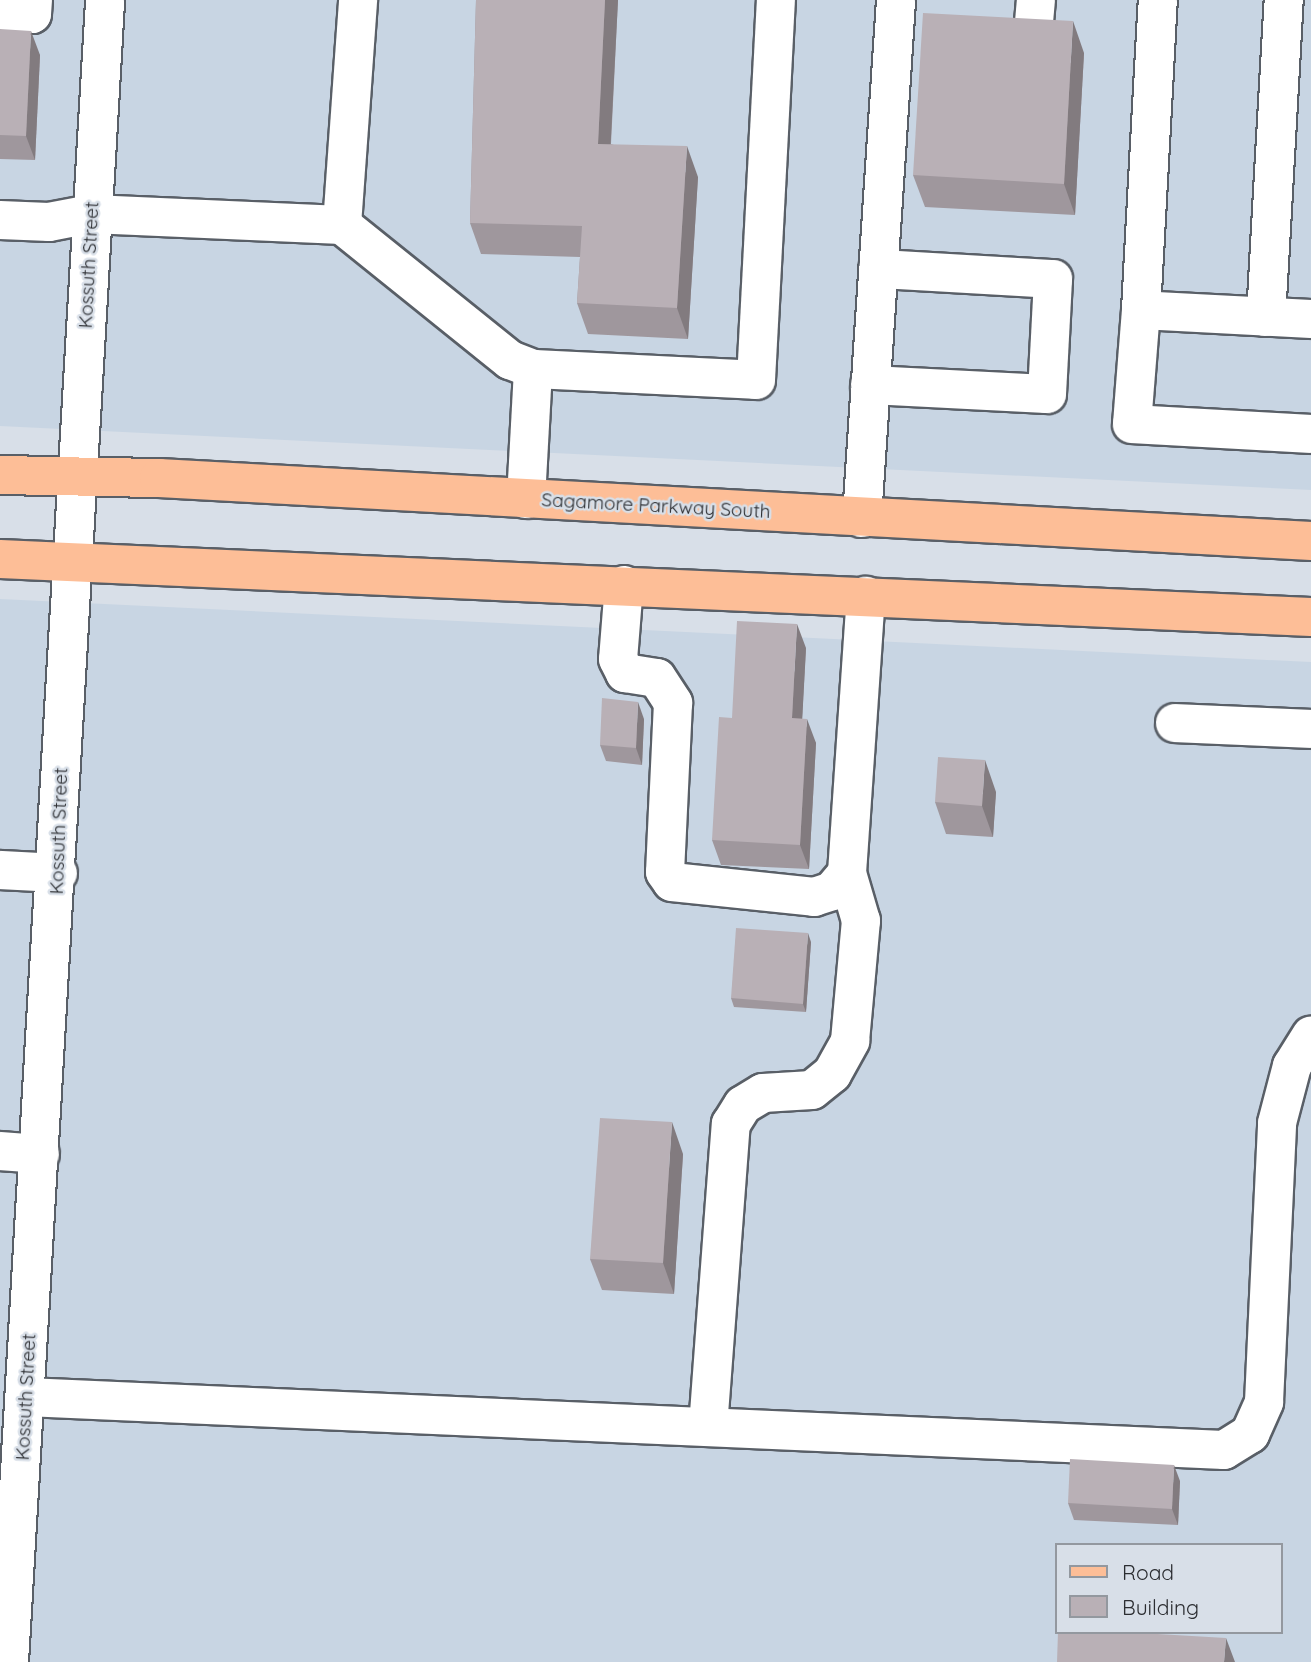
<!DOCTYPE html>
<style>
body{margin:0}
#map{position:relative;width:1311px;height:1662px;overflow:hidden;background:#d8dfe8;font-family:Quicksand,sans-serif}
div>[style]{position:absolute}
[style*='--x']{left:calc(var(--x)*1px);top:calc(var(--y)*1px);width:calc(var(--w)*1px);rotate:calc(var(--a)*1deg)}
.built>*{inset:0;background:#c8d5e3}
.roads{filter:drop-shadow(2px 0 #595f67) drop-shadow(-2px 0 #595f67) drop-shadow(0 2px #595f67) drop-shadow(0 -2px #595f67)}
.minor>*{height:38px;margin:-19px;padding:0 19px;transform-origin:19px;border-radius:19px;background:#fff}
.major>*{height:38px;margin:-19px;padding:0 19px;transform-origin:19px;border-radius:19px;background:#fdbe97}
.wall>*{inset:0;background:#9f979d}
.shaded-wall>*{inset:0;background:#827b7f}
.building>*{inset:0;background:#b9b0b6}
span{translate:-50% -50%;white-space:nowrap;text-align:center;line-height:1.15;-webkit-text-stroke:5px #d8dfe8;paint-order:stroke}
.street-label{font-size:19px;color:#2b2d31}
.legend{position:absolute;left:1055px;top:1543px;width:228px;height:91px;box-sizing:border-box;background:#d8dfe8;border:2px solid #93989f;margin:0;padding:9px 12px;list-style:none;font-size:21px;color:#2b2d31}
.legend li{display:flex;align-items:center;gap:14px;height:35px}
.legend b{width:35px;border:2px solid #93989f}
</style>
<div id="map">
<div class="built">
<i style="clip-path:polygon(0 0,1311px 0,1311px 490px,0 426px)"></i>
<i style="clip-path:polygon(evenodd,0 599px,1311px 662px,1311px 1662px,0 1662px,0 599px,1057px 1545px,1281px 1545px,1281px 1632px,1057px 1632px,1057px 1545px)"></i>
</div>
<div class="roads">
<div class="minor">
<i style="--x:0;--y:13;--w:32;--a:2"></i>
<i style="--x:32;--y:14;--w:14;--a:-86"></i>
<i style="--x:1034;--y:22;--w:22;--a:-85"></i>
<i style="--x:0;--y:220;--w:49;--a:2.3"></i>
<i style="--x:49;--y:222;--w:43;--a:-10.8"></i>
<i style="--x:91;--y:214;--w:251;--a:2.5"></i>
<i style="--x:342;--y:225;--w:216;--a:38.8"></i>
<i style="--x:510;--y:360;--w:25;--a:21"></i>
<i style="--x:342;--y:225;--w:226;--a:-85.9"></i>
<i style="--x:1141;--y:310;--w:310;--a:-86.9"></i>
<i style="--x:1266;--y:317;--w:318;--a:-86.8"></i>
<i style="--x:1311;--y:319;--w:170;--a:-177"></i>
<i style="--x:1141;--y:310;--w:114;--a:94.5"></i>
<i style="--x:1132;--y:424;--w:179;--a:3.2"></i>
<i style="--x:870;--y:385;--w:177;--a:2.9"></i>
<i style="--x:1047;--y:394;--w:115;--a:-87"></i>
<i style="--x:1053;--y:279;--w:175;--a:-176.7"></i>
<i style="--x:526;--y:499;--w:130;--a:-86.9"></i>
<i style="--x:533;--y:369;--w:223;--a:2.8"></i>
<i style="--x:756;--y:380;--w:381;--a:-87"></i>
<i style="--x:862;--y:518;--w:519;--a:-86.24"></i>
<i style="--x:624;--y:585;--w:74;--a:94.6"></i>
<i style="--x:618;--y:659;--w:16;--a:63"></i>
<i style="--x:625;--y:673;--w:32;--a:9"></i>
<i style="--x:657;--y:678;--w:30;--a:57"></i>
<i style="--x:673;--y:703;--w:169;--a:92.7"></i>
<i style="--x:665;--y:872;--w:12;--a:55"></i>
<i style="--x:672;--y:882;--w:143;--a:6"></i>
<i style="--x:814;--y:897;--w:19;--a:-18"></i>
<i style="--x:832;--y:891;--w:23;--a:-50"></i>
<i style="--x:1175;--y:723;--w:136;--a:2.5"></i>
<i style="--x:0;--y:870;--w:58;--a:3"></i>
<i style="--x:0;--y:1151;--w:40;--a:4.3"></i>
<i style="--x:26;--y:1397;--w:1199;--a:2.53"></i>
<i style="--x:1224;--y:1450;--w:31;--a:-32"></i>
<i style="--x:1250;--y:1434;--w:35;--a:-66"></i>
<i style="--x:1264;--y:1402;--w:279;--a:-87.3"></i>
<i style="--x:1277;--y:1123;--w:59;--a:-75.3"></i>
<i style="--x:1292;--y:1066;--w:36;--a:-58"></i>
<i style="--x:708;--y:1427;--w:304;--a:-85.7"></i>
<i style="--x:731;--y:1124;--w:22;--a:-58"></i>
<i style="--x:743;--y:1105;--w:23;--a:-31"></i>
<i style="--x:763;--y:1093;--w:49;--a:-3.5"></i>
<i style="--x:812;--y:1090;--w:26;--a:-39"></i>
<i style="--x:832;--y:1074;--w:38;--a:-61"></i>
<i style="--x:850;--y:1041;--w:121;--a:-84.8"></i>
<i style="--x:861;--y:921;--w:50;--a:-106.3"></i>
<i style="--x:847;--y:873;--w:278;--a:-86.1"></i>
<i style="--x:9;--y:1662;--w:1665;--a:-86.69"></i>
</div>
<div class="major">
<i style="--x:0;--y:475;--w:159;--a:1.1"></i>
<i style="--x:159;--y:478;--w:1154;--a:3.13"></i>
<i style="--x:0;--y:559;--w:1312;--a:2.53"></i>
</div>
</div>
<div class="wall">
<i style="clip-path:polygon(476px 0,618px 0,611px 144px,698px 177px,688px 339px,588px 334px,577px 303px,580px 257px,481px 254px,470px 223px)"></i>
<i style="clip-path:polygon(0 29px,40px 55px,35px 160px,0 159px)"></i>
<i style="clip-path:polygon(1084px 53px,1075px 215px,925px 207px,913px 175px)"></i>
<i style="clip-path:polygon(806px 648px,802px 719px,816px 743px,809px 869px,721px 865px,712px 840px)"></i>
<i style="clip-path:polygon(644px 719px,642px 765px,606px 761px,600px 745px)"></i>
<i style="clip-path:polygon(996px 792px,993px 837px,946px 834px,935px 802px)"></i>
<i style="clip-path:polygon(811px 942px,806px 1012px,734px 1007px,731px 998px)"></i>
<i style="clip-path:polygon(683px 1154px,674px 1294px,602px 1290px,590px 1259px)"></i>
<i style="clip-path:polygon(1180px 1481px,1178px 1525px,1074px 1520px,1068px 1503px)"></i>
</div>
<div class="shaded-wall">
<i style="clip-path:polygon(605px 0,618px 0,609px 175px,598px 144px)"></i>
<i style="clip-path:polygon(1073px 21px,1084px 53px,1075px 215px,1064px 184px)"></i>
<i style="clip-path:polygon(31px 31px,40px 55px,35px 160px,26px 136px)"></i>
<i style="clip-path:polygon(687px 146px,698px 177px,688px 339px,677px 308px)"></i>
<i style="clip-path:polygon(797px 624px,806px 648px,801px 742px,792px 718px)"></i>
<i style="clip-path:polygon(638px 702px,644px 719px,642px 765px,636px 748px)"></i>
<i style="clip-path:polygon(807px 719px,816px 743px,809px 869px,800px 845px)"></i>
<i style="clip-path:polygon(985px 760px,996px 792px,993px 837px,982px 806px)"></i>
<i style="clip-path:polygon(808px 933px,811px 942px,806px 1012px,803px 1004px)"></i>
<i style="clip-path:polygon(672px 1122px,683px 1154px,674px 1294px,663px 1263px)"></i>
<i style="clip-path:polygon(1174px 1465px,1180px 1481px,1178px 1525px,1172px 1509px)"></i>
<i style="clip-path:polygon(1226px 1638px,1235px 1662px,1224px 1662px)"></i>
</div>
<div class="building">
<i style="clip-path:polygon(476px 0,605px 0,598px 144px,687px 146px,677px 308px,577px 303px,582px 226px,470px 223px)"></i>
<i style="clip-path:polygon(923px 13px,1073px 21px,1064px 184px,913px 175px)"></i>
<i style="clip-path:polygon(0 29px,31px 31px,26px 136px,0 135px)"></i>
<i style="clip-path:polygon(737px 621px,797px 624px,792px 718px,807px 719px,800px 845px,712px 840px,719px 717px,732px 718px)"></i>
<i style="clip-path:polygon(602px 698px,638px 702px,636px 748px,600px 745px)"></i>
<i style="clip-path:polygon(938px 757px,985px 760px,982px 806px,935px 802px)"></i>
<i style="clip-path:polygon(736px 928px,808px 933px,803px 1004px,731px 998px)"></i>
<i style="clip-path:polygon(600px 1118px,672px 1122px,663px 1263px,590px 1259px)"></i>
<i style="clip-path:polygon(1070px 1459px,1174px 1465px,1172px 1509px,1068px 1503px)"></i>
<i style="clip-path:polygon(1058px 1632px,1123px 1632px,1226px 1638px,1224px 1662px,1057px 1662px)"></i>
</div>
<div class="street-label">
<span style="left:89px;top:265px;rotate:-87deg">Kossuth Street</span>
<span style="left:656px;top:506px;rotate:3deg">Sagamore Parkway South</span>
<span style="left:59px;top:831px;rotate:-88deg">Kossuth Street</span>
<span style="left:26px;top:1397px;rotate:-87deg">Kossuth Street</span>
</div>
<ul class="legend">
<li><b style="height:9px;background:#fdbe97"></b>Road</li>
<li><b style="height:19px;background:#b9b0b6"></b>Building</li>
</ul>
</div>
